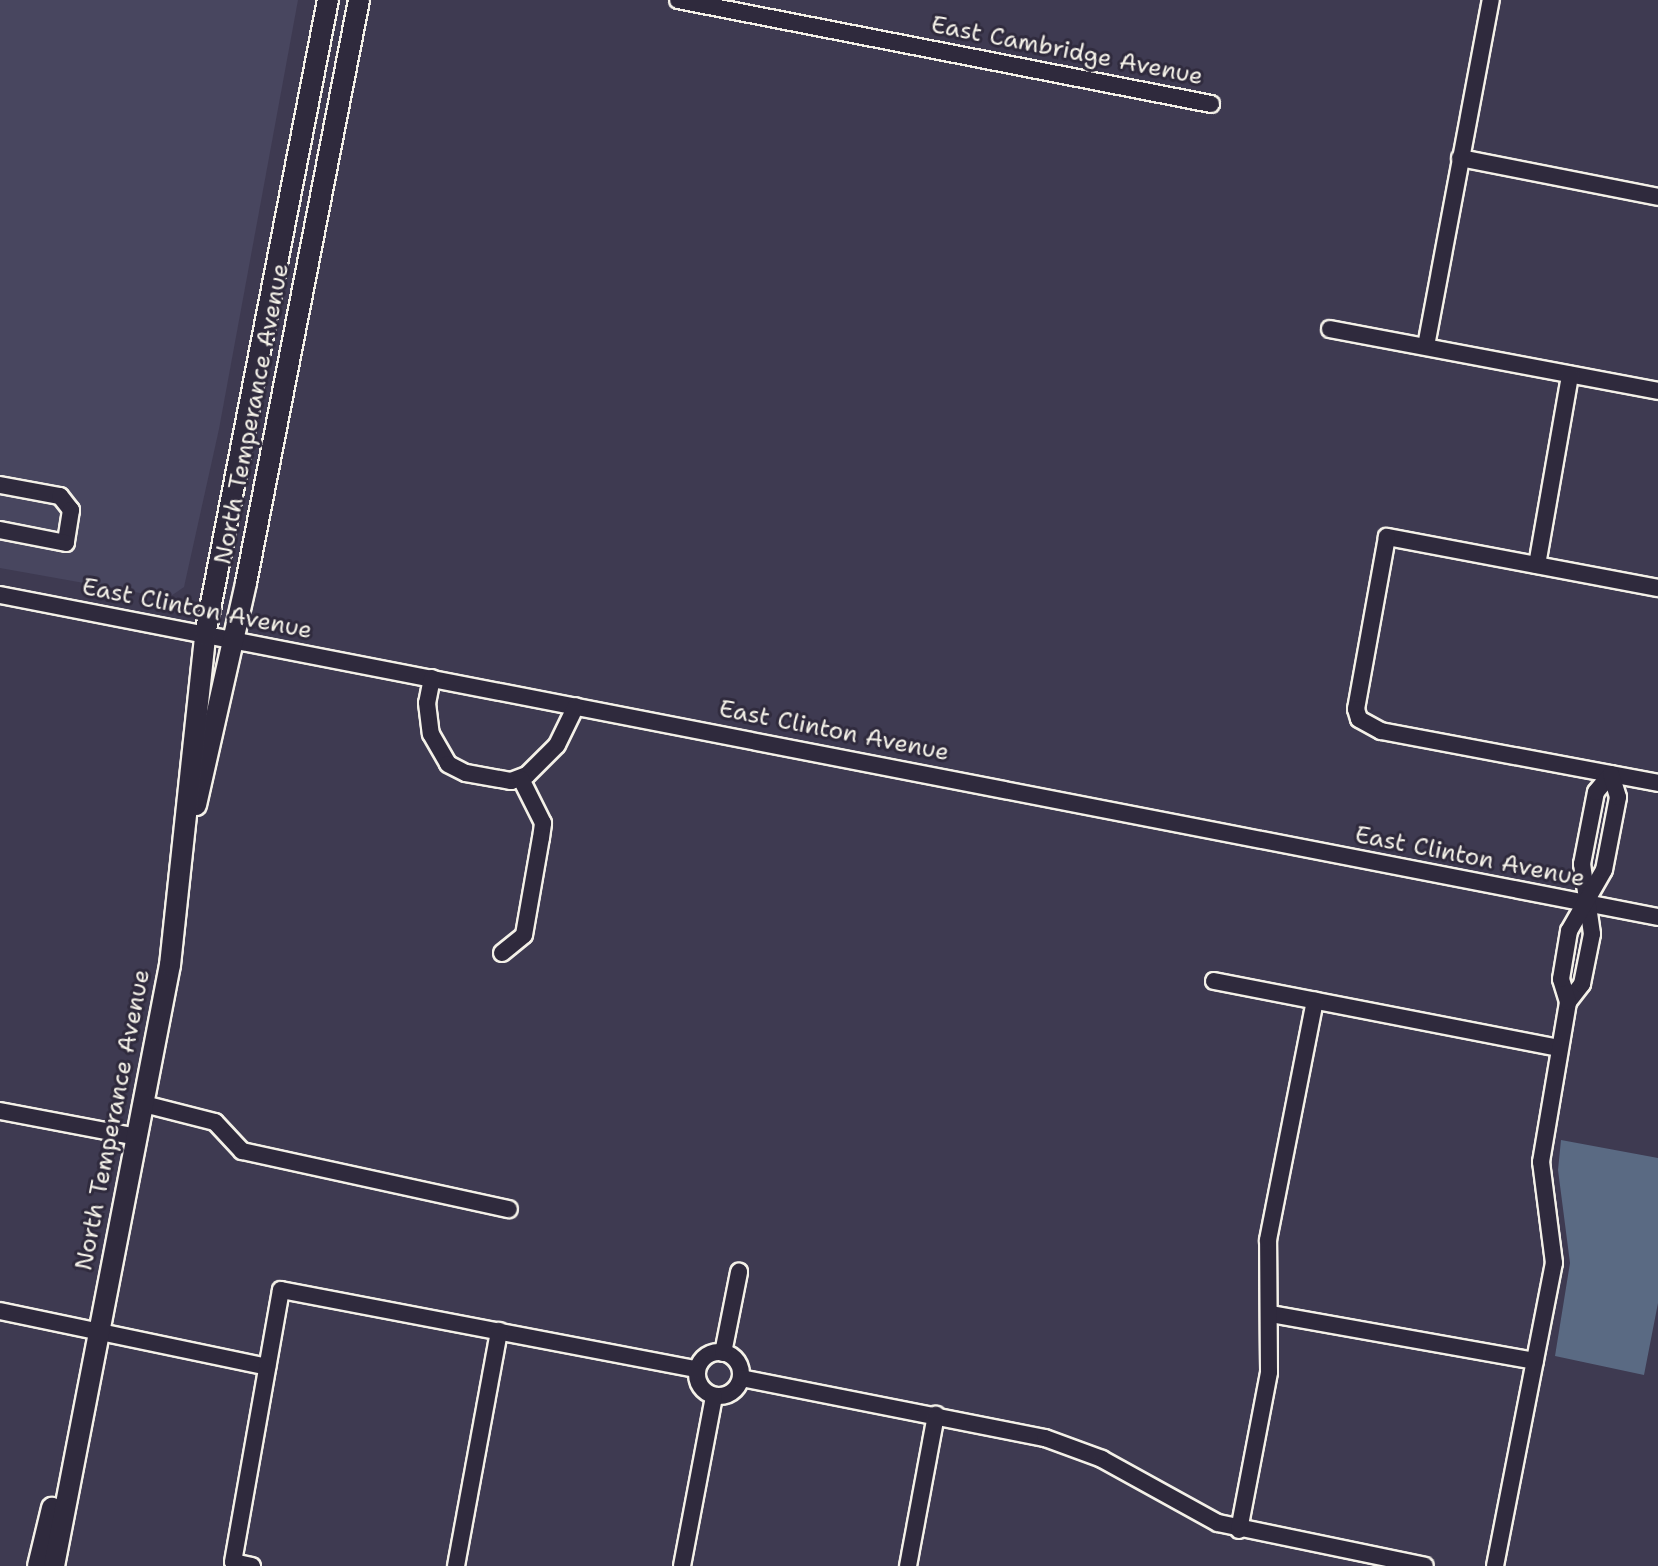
<!DOCTYPE html>
<style>
body{margin:0}
#map{position:relative;width:1658px;height:1566px;overflow:hidden;background:#3e3a51;font-family:"Shantell Sans",sans-serif}
div>[style]{position:absolute}
[style*='--x']{left:calc(var(--x)*1px);top:calc(var(--y)*1px);width:calc(var(--w)*1px);rotate:calc(var(--a)*1deg)}
.built>*{inset:0;background:#48465f}
.water>*{inset:0;background:#5a6a83}
.roads{filter:drop-shadow(2px 0 #f4f1e8) drop-shadow(-2px 0 #f4f1e8) drop-shadow(0 2px #f4f1e8) drop-shadow(0 -2px #f4f1e8)}
.minor>*{height:16px;margin:-8px;padding:0 8px;transform-origin:8px;border-radius:8px;background:#2f2a3d}
.minor>.ring{margin:-8px;padding:0;box-sizing:content-box;background:none;border:16px solid #2f2a3d;border-radius:50%}
.major>*{height:20px;margin:-10px;padding:0 10px;transform-origin:10px;border-radius:10px;background:#2f2a3d}
span{translate:-50% -50%;white-space:nowrap;text-align:center;line-height:1.15;-webkit-text-stroke:6px #2f2a3d;paint-order:stroke}
.street-label{font-size:24px;color:#f4f1e8}
</style>
<div id="map">
<div class="built">
<i style="clip-path:polygon(0 0,298px 0,219px 429px,184px 587px,168px 598px,0 568px)"></i>
</div>
<div class="water">
<i style="clip-path:polygon(1561px 1140px,1658px 1158px,1658px 1303px,1644px 1375px,1555px 1356px,1570px 1263px,1558px 1170px)"></i>
</div>
<div class="roads">
<div class="minor">
<i style="--x:678;--y:0;--w:543;--a:11.04"></i>
<i style="--x:1460;--y:158;--w:202;--a:11.1"></i>
<i style="--x:1330;--y:329;--w:334;--a:10.7"></i>
<i style="--x:1426;--y:346;--w:352;--a:-79.4"></i>
<i style="--x:0;--y:485;--w:61;--a:10.4"></i>
<i style="--x:60;--y:496;--w:18;--a:52"></i>
<i style="--x:71;--y:510;--w:33;--a:99"></i>
<i style="--x:66;--y:543;--w:67;--a:-168.9"></i>
<i style="--x:1537;--y:565;--w:193;--a:-80.1"></i>
<i style="--x:1658;--y:588;--w:276;--a:-169.3"></i>
<i style="--x:1387;--y:537;--w:175;--a:100.2"></i>
<i style="--x:1356;--y:709;--w:10;--a:73"></i>
<i style="--x:1359;--y:719;--w:25;--a:29"></i>
<i style="--x:1381;--y:731;--w:282;--a:10.6"></i>
<i style="--x:0;--y:595;--w:1689;--a:10.99"></i>
<i style="--x:432;--y:678;--w:25;--a:101"></i>
<i style="--x:427;--y:703;--w:31;--a:83"></i>
<i style="--x:431;--y:734;--w:34;--a:60"></i>
<i style="--x:448;--y:764;--w:20;--a:27"></i>
<i style="--x:466;--y:773;--w:46;--a:10.1"></i>
<i style="--x:511;--y:781;--w:17;--a:-21"></i>
<i style="--x:527;--y:775;--w:42;--a:-45"></i>
<i style="--x:557;--y:745;--w:43;--a:-64"></i>
<i style="--x:502;--y:953;--w:28;--a:-39"></i>
<i style="--x:524;--y:935;--w:98;--a:-80.1"></i>
<i style="--x:541;--y:838;--w:15;--a:-82"></i>
<i style="--x:543;--y:823;--w:49;--a:-116.6"></i>
<i style="--x:1214;--y:981;--w:352;--a:11"></i>
<i style="--x:1568;--y:1002;--w:23;--a:-52"></i>
<i style="--x:1582;--y:984;--w:51;--a:-78.7"></i>
<i style="--x:1592;--y:934;--w:71;--a:-98.1"></i>
<i style="--x:1582;--y:864;--w:73;--a:-79"></i>
<i style="--x:1596;--y:792;--w:23;--a:-50"></i>
<i style="--x:144;--y:1104;--w:73;--a:14.2"></i>
<i style="--x:215;--y:1122;--w:40;--a:47"></i>
<i style="--x:242;--y:1151;--w:273;--a:12.3"></i>
<i style="--x:0;--y:1111;--w:139;--a:10.7"></i>
<i style="--x:0;--y:1311;--w:273;--a:11.8"></i>
<i style="--x:1271;--y:1314;--w:268;--a:10.1"></i>
<i class="ring" style="left:697px;top:1352px;width:28px;height:28px"></i>
<i style="--x:723;--y:1353;--w:83;--a:-78.8"></i>
<i style="--x:741;--y:1378;--w:310;--a:11.2"></i>
<i style="--x:1045;--y:1438;--w:61;--a:20.2"></i>
<i style="--x:1102;--y:1459;--w:132;--a:28.9"></i>
<i style="--x:1218;--y:1523;--w:211;--a:11.7"></i>
<i style="--x:1239;--y:1530;--w:161;--a:-79.2"></i>
<i style="--x:1269;--y:1372;--w:132;--a:-90.4"></i>
<i style="--x:1268;--y:1240;--w:244;--a:-78.9"></i>
<i style="--x:252;--y:1566;--w:19;--a:-168"></i>
<i style="--x:233;--y:1562;--w:276;--a:-80"></i>
<i style="--x:281;--y:1290;--w:423;--a:10.8"></i>
<i style="--x:456;--y:1566;--w:239;--a:-79.6"></i>
<i style="--x:682;--y:1566;--w:173;--a:-79.3"></i>
<i style="--x:908;--y:1566;--w:154;--a:-79.5"></i>
<i style="--x:1495;--y:1566;--w:309;--a:-79"></i>
<i style="--x:1554;--y:1263;--w:102;--a:-97.3"></i>
<i style="--x:1541;--y:1162;--w:162;--a:-80.4"></i>
<i style="--x:1568;--y:1002;--w:24;--a:-107"></i>
<i style="--x:1561;--y:979;--w:49;--a:-80.5"></i>
<i style="--x:1569;--y:931;--w:70;--a:-60.2"></i>
<i style="--x:1604;--y:870;--w:74;--a:-79.1"></i>
<i style="--x:1618;--y:797;--w:24;--a:-107"></i>
</div>
<div class="major">
<i style="--x:196;--y:805;--w:228;--a:-77.3"></i>
<i style="--x:246;--y:583;--w:594;--a:-79.03"></i>
<i style="--x:38;--y:1566;--w:60;--a:-76.4"></i>
<i style="--x:54;--y:1566;--w:612;--a:-79.08"></i>
<i style="--x:170;--y:965;--w:332;--a:-83.9"></i>
<i style="--x:205;--y:635;--w:647;--a:-79.04"></i>
</div>
</div>
<div class="street-label">
<span style="left:1067px;top:51px;rotate:11deg">East Cambridge Avenue</span>
<span style="left:252px;top:414px;rotate:-79deg">North Temperance Avenue</span>
<span style="left:197px;top:609px;rotate:11deg">East Clinton Avenue</span>
<span style="left:834px;top:731px;rotate:11deg">East Clinton Avenue</span>
<span style="left:1470px;top:857px;rotate:11deg">East Clinton Avenue</span>
<span style="left:113px;top:1120px;rotate:-79deg">North Temperance Avenue</span>
</div>
</div>
